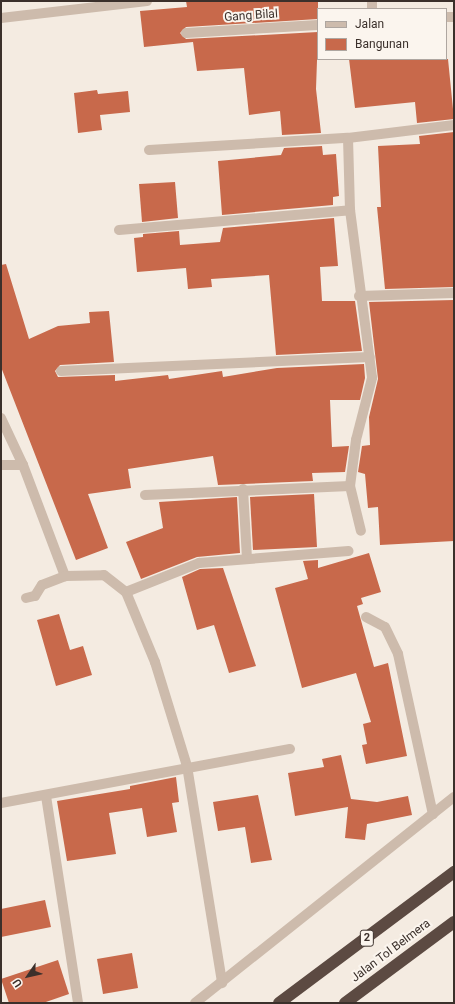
<!DOCTYPE html>
<style>
body{margin:0}
#map{position:relative;width:455px;height:1004px;overflow:hidden;background:#f4ebe1;font-family:Roboto,sans-serif}
div>[style]{position:absolute}
[style*='--x']{left:calc(var(--x)*1px);top:calc(var(--y)*1px);width:calc(var(--w)*1px);rotate:calc(var(--a)*1deg)}
.building>*{inset:0;background:#c8694b}
.street>*{height:10px;margin:-5px;padding:0 5px;transform-origin:5px;border-radius:5px;background:#cdbbac}
.highway>*{height:12px;margin:-6px;padding:0 6px;transform-origin:6px;border-radius:6px;background:#5c4a42}
span{translate:-50% -50%;white-space:nowrap;text-align:center;line-height:1.15;-webkit-text-stroke:4px #fbf5ee;paint-order:stroke}
.shield-label span{padding:1px 3px;background:#fbf5ee;border:1px solid;border-radius:3px;-webkit-text-stroke-width:0}
.shield-label{font-size:11px;color:#3b302b;font-weight:700}
.street-label{font-size:12px;color:#3b302b}
.frame{position:absolute;inset:0;border:2px solid #3b302b;pointer-events:none}
.legend{position:absolute;left:317px;top:8px;width:130px;height:52px;box-sizing:border-box;background:#fbf5ee;border:1px solid #aea6a0;margin:0;padding:5px 7px;list-style:none;font-size:12px;color:#3b302b}
.legend li{display:flex;align-items:center;gap:8px;height:20px}
.legend b{width:20px;border:1px solid #aea6a0}
.north{position:absolute;left:8px;top:956px;width:40px;height:40px;-webkit-text-stroke:3px #fbf5ee;paint-order:stroke;rotate:236deg;font-size:11px;font-weight:700;line-height:16px;text-align:center;color:#3b302b}
.north::after{content:'';display:block;margin:auto;width:14px;height:18px;background:#3b302b;clip-path:polygon(50% 0,100% 100%,50% 72%,0 100%)}
</style>
<div id="map">
<div class="building">
<i style="clip-path:polygon(186px 1px,318px 1px,318px 19px,186px 27px,180px 33px,186px 39px,318px 32px,316px 89px,321px 133px,282px 135px,280px 111px,249px 115px,244px 68px,197px 71px,193px 42px,144px 47px,140px 11px,187px 7px)"></i>
<i style="clip-path:polygon(349px 59px,448px 59px,454px 119px,417px 123px,415px 102px,355px 108px)"></i>
<i style="clip-path:polygon(97px 90px,98px 94px,128px 91px,130px 112px,100px 115px,102px 130px,78px 133px,74px 93px)"></i>
<i style="clip-path:polygon(454px 132px,454px 287px,385px 289px,377px 207px,381px 207px,378px 146px,420px 144px,419px 136px)"></i>
<i style="clip-path:polygon(322px 146px,323px 155px,336px 154px,339px 196px,333px 197px,333px 205px,222px 215px,218px 161px,281px 155px,284px 148px)"></i>
<i style="clip-path:polygon(175px 182px,178px 218px,142px 222px,139px 184px)"></i>
<i style="clip-path:polygon(334px 218px,338px 266px,320px 267px,322px 301px,355px 301px,362px 351px,276px 355px,269px 275px,211px 279px,212px 287px,188px 289px,186px 268px,137px 272px,134px 238px,143px 237px,143px 234px,179px 231px,180px 245px,220px 242px,223px 228px)"></i>
<i style="clip-path:polygon(6px 264px,29px 339px,58px 326px,90px 323px,89px 312px,109px 311px,114px 362px,60px 365px,55px 371px,58px 377px,115px 375px,115px 381px,168px 375px,169px 379px,222px 371px,223px 377px,277px 368px,364px 364px,365px 378px,360px 400px,330px 400px,332px 447px,349px 446px,345px 472px,312px 473px,313px 481px,218px 485px,213px 456px,128px 469px,131px 488px,88px 494px,108px 548px,76px 560px,1px 367px,1px 265px)"></i>
<i style="clip-path:polygon(454px 300px,454px 541px,380px 545px,378px 507px,368px 508px,365px 474px,358px 472px,362px 446px,370px 445px,369px 417px,378px 379px,369px 302px)"></i>
<i style="clip-path:polygon(314px 494px,317px 547px,253px 550px,250px 497px)"></i>
<i style="clip-path:polygon(237px 497px,240px 553px,197px 557px,141px 579px,126px 542px,163px 528px,159px 502px)"></i>
<i style="clip-path:polygon(369px 553px,381px 592px,361px 598px,363px 604px,357px 606px,374px 667px,388px 663px,407px 756px,366px 764px,362px 745px,367px 744px,363px 724px,371px 722px,356px 673px,302px 688px,275px 588px,308px 579px,303px 561px,318px 560px,318px 568px)"></i>
<i style="clip-path:polygon(223px 568px,256px 666px,229px 673px,214px 625px,197px 630px,182px 577px,200px 569px)"></i>
<i style="clip-path:polygon(59px 614px,70px 650px,83px 646px,92px 675px,56px 686px,37px 620px)"></i>
<i style="clip-path:polygon(341px 755px,351px 799px,377px 802px,408px 796px,412px 815px,367px 824px,365px 840px,345px 838px,348px 807px,295px 816px,288px 773px,324px 767px,322px 759px)"></i>
<i style="clip-path:polygon(176px 777px,179px 802px,172px 803px,177px 832px,147px 837px,142px 808px,109px 813px,116px 854px,67px 861px,57px 801px,130px 789px,130px 786px)"></i>
<i style="clip-path:polygon(258px 795px,272px 860px,251px 863px,245px 827px,218px 831px,213px 802px)"></i>
<i style="clip-path:polygon(45px 900px,51px 927px,1px 937px,1px 909px)"></i>
<i style="clip-path:polygon(132px 953px,138px 988px,103px 994px,97px 959px)"></i>
<i style="clip-path:polygon(58px 960px,69px 994px,43px 1003px,9px 1003px,1px 979px)"></i>
</div>
<div class="street">
<i style="--x:372;--y:1;--w:8;--a:90"></i>
<i style="--x:446;--y:17;--w:8;--a:0"></i>
<i style="--x:1;--y:18;--w:147;--a:-6.6"></i>
<i style="--x:186;--y:33;--w:132;--a:-3.5"></i>
<i style="--x:348;--y:138;--w:72;--a:88.4"></i>
<i style="--x:350;--y:210;--w:169;--a:82.5"></i>
<i style="--x:372;--y:378;--w:64;--a:104.5"></i>
<i style="--x:356;--y:440;--w:46;--a:97.4"></i>
<i style="--x:350;--y:486;--w:46;--a:76.3"></i>
<i style="--x:149;--y:150;--w:199;--a:-3.5"></i>
<i style="--x:348;--y:138;--w:107;--a:-7"></i>
<i style="--x:119;--y:230;--w:232;--a:-4.9"></i>
<i style="--x:359;--y:296;--w:95;--a:-1.8"></i>
<i style="--x:61;--y:371;--w:309;--a:-2.6"></i>
<i style="--x:1;--y:418;--w:52;--a:64.9"></i>
<i style="--x:23;--y:465;--w:119;--a:69.3"></i>
<i style="--x:65;--y:576;--w:39;--a:-1"></i>
<i style="--x:104;--y:575;--w:28;--a:38"></i>
<i style="--x:126;--y:592;--w:76;--a:67.5"></i>
<i style="--x:155;--y:662;--w:109;--a:72.9"></i>
<i style="--x:187;--y:766;--w:220;--a:80.8"></i>
<i style="--x:1;--y:465;--w:22;--a:0"></i>
<i style="--x:243;--y:489;--w:70;--a:86.7"></i>
<i style="--x:145;--y:495;--w:205;--a:-2.5"></i>
<i style="--x:126;--y:592;--w:79;--a:-21.7"></i>
<i style="--x:199;--y:563;--w:150;--a:-4.6"></i>
<i style="--x:26;--y:598;--w:9;--a:-13"></i>
<i style="--x:35;--y:596;--w:13;--a:-58"></i>
<i style="--x:42;--y:585;--w:25;--a:-21"></i>
<i style="--x:366;--y:617;--w:21;--a:28"></i>
<i style="--x:385;--y:627;--w:30;--a:64"></i>
<i style="--x:398;--y:654;--w:164;--a:77.7"></i>
<i style="--x:46;--y:796;--w:209;--a:81.2"></i>
<i style="--x:1;--y:803;--w:294;--a:-10.6"></i>
<i style="--x:195;--y:1003;--w:331;--a:-38.5"></i>
</div>
<div class="highway">
<i style="--x:279;--y:1003;--w:219;--a:-36.8"></i>
<i style="--x:345;--y:1003;--w:136;--a:-36.6"></i>
</div>
<div class="shield-label">
<span style="left:367px;top:938px">2</span>
</div>
<div class="street-label">
<span style="left:251px;top:16px;rotate:-4deg">Gang Bilal</span>
<span style="left:391px;top:951px;rotate:-37deg">Jalan Tol Belmera</span>
</div>
<div class="frame"></div>
<ul class="legend">
<li><b style="height:5px;background:#cdbbac"></b>Jalan</li>
<li><b style="height:11px;background:#c8694b"></b>Bangunan</li>
</ul>
<div class="north">U</div>
</div>
